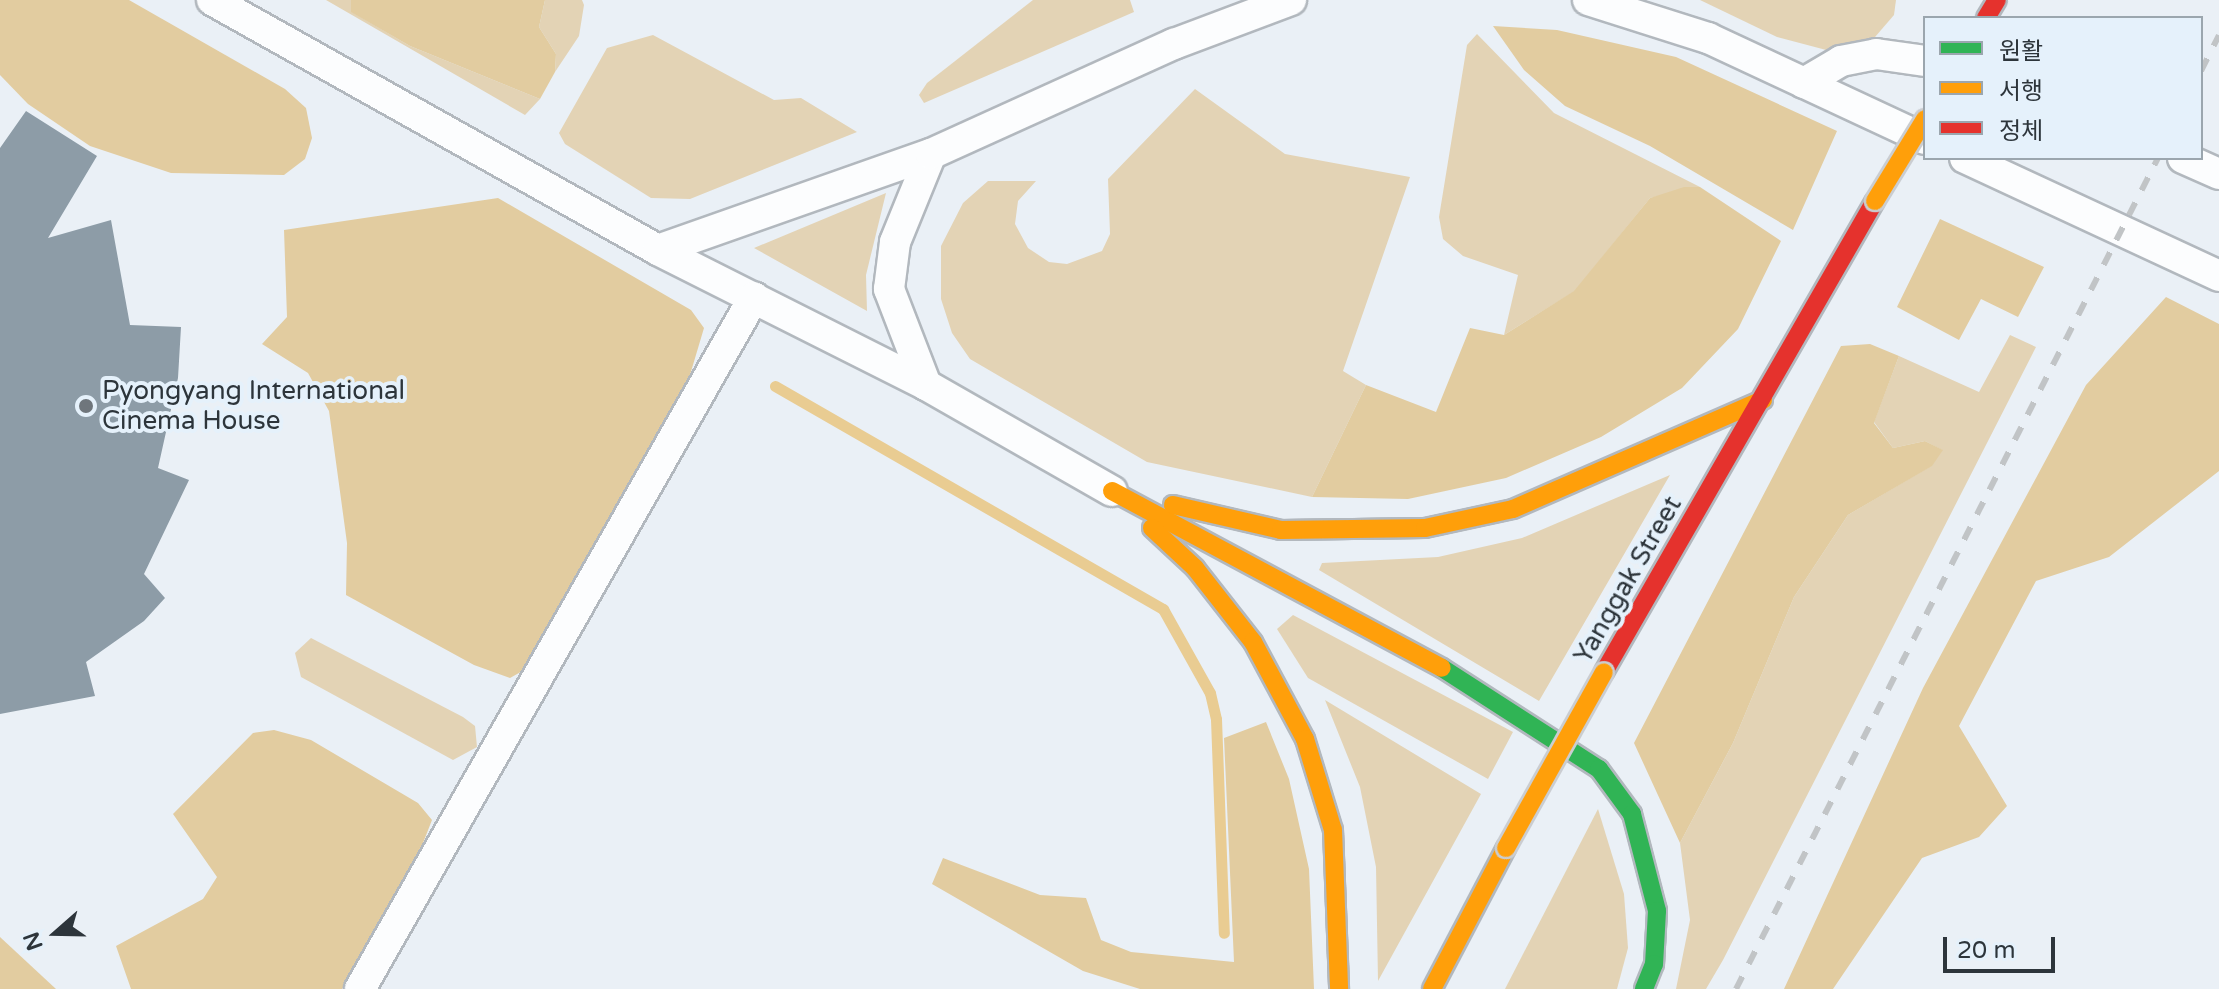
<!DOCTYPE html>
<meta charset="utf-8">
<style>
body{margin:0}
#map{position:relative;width:2219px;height:989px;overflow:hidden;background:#eaf0f6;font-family:"Varela Round","Noto Sans KR",sans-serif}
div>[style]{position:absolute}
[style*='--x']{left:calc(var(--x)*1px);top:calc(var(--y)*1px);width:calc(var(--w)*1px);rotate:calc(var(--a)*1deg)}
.green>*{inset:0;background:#e3d3b5}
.forest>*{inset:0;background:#e2cca0}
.pier>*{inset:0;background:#eaf0f6}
.stream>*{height:11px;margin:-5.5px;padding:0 5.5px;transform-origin:5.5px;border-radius:5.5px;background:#e9cc92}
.building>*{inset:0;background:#8d9ca7}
.roads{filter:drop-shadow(2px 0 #b2b8be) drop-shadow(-2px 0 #b2b8be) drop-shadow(0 2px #b2b8be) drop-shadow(0 -2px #b2b8be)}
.street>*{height:30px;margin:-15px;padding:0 15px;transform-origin:15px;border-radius:15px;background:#fcfdfe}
.fast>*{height:18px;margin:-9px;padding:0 9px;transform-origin:9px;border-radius:9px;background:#30b455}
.slow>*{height:18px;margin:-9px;padding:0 9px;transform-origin:9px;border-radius:9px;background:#ff9f0a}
.jam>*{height:18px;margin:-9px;padding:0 9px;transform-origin:9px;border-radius:9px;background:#e5322d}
.rail>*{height:6px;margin-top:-3px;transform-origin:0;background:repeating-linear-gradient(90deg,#c1c4c6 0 14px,transparent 0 28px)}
.bridges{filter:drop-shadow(2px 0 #cacdd1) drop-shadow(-2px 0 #cacdd1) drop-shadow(0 2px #cacdd1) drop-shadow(0 -2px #cacdd1)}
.slow-bridge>*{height:18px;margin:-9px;padding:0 9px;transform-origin:9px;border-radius:9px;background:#ff9f0a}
.dots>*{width:22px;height:22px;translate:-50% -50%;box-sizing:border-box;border:4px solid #e5f1fb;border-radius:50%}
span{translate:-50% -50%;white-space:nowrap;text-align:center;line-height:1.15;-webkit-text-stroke:8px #e5f1fb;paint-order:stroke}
.poi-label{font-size:26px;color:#2d353b}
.left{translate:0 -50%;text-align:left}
.street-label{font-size:26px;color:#2d353b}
.legend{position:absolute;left:1923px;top:16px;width:280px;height:144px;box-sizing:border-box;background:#e5f1fb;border:2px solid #9ba6ae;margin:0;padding:10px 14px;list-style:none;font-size:24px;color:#2d353b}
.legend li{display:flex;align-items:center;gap:16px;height:40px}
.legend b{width:40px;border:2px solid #9ba6ae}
.north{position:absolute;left:16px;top:893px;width:80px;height:80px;-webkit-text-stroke:6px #e5f1fb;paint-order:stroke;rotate:250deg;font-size:22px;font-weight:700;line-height:32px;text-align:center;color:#2d353b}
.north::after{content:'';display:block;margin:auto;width:28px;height:36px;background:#2d353b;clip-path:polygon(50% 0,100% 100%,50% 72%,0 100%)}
.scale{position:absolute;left:1943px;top:937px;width:112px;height:36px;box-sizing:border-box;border:4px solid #2d353b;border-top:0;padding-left:10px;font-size:24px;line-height:28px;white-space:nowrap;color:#2d353b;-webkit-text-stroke:6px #e5f1fb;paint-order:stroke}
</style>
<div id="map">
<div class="green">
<i style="clip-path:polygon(326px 0,351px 0,352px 12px,410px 46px,540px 99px,525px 115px)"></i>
<i style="clip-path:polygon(545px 0,582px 0,584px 5px,579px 36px,555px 72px,556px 54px,539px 27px)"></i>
<i style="clip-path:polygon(1033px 0,1130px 0,1134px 12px,924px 103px,919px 95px,927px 83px)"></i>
<i style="clip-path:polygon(1700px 0,1896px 0,1894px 15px,1869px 44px,1830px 51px,1777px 37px)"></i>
<i style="clip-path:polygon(1477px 34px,1554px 113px,1700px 187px,1650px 198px,1575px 291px,1504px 335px,1518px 275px,1463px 256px,1443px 239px,1439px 217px,1467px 45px)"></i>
<i style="clip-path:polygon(653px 35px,774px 100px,801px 98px,857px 132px,690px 199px,651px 198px,565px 144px,559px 133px,607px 48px)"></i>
<i style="clip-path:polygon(1195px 89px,1285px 154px,1410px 177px,1343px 371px,1366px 385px,1312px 497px,1147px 462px,970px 359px,952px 333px,941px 299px,941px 246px,963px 203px,988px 181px,1036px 181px,1018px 201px,1015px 224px,1028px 248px,1049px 262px,1067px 264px,1102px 251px,1110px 234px,1108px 179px)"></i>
<i style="clip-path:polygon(886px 193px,866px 275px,867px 311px,754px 248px)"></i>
<i style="clip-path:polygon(2010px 335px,2036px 347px,1723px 960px,1706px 989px,1676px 989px,1690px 920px,1680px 843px,1733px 743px,1794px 597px,1848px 515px,1931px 466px,1942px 450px,1925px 441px,1893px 448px,1874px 422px,1899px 356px,1979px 392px)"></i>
<i style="clip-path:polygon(1670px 475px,1539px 701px,1319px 570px,1322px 563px,1438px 557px,1522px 538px)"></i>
<i style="clip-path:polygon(1293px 615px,1513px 732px,1488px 779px,1308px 678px,1277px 629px)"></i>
<i style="clip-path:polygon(311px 638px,463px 717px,475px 726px,477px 747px,453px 760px,301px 677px,295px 653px)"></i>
<i style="clip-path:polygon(1325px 700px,1481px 794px,1378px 981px,1376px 867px,1360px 787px)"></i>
<i style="clip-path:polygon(1598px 809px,1624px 894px,1628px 948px,1617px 989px,1505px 989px)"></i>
</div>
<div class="forest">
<i style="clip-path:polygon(0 0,129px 0,285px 89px,306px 108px,312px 138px,305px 159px,284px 175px,171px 173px,90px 146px,28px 104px,0 75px)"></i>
<i style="clip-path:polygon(351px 0,545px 0,539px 27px,556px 54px,555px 72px,540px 99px,410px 46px,351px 12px)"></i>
<i style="clip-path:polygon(1493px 26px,1557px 30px,1676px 57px,1837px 131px,1793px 230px,1650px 146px,1565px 106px,1524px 70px)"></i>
<i style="clip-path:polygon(1684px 187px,1700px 187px,1781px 241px,1738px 329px,1682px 388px,1601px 437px,1506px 478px,1408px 499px,1312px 497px,1366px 385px,1436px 412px,1470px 328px,1504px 335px,1574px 291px,1650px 198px)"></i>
<i style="clip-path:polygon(498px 198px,691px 310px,704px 328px,687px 385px,526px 669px,510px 678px,474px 665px,346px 595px,347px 543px,329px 411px,308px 373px,262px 344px,287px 317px,284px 230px)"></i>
<i style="clip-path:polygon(1940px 219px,2044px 267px,2018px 317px,1981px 299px,1959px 340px,1897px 307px)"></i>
<i style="clip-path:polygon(2166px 297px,2219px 324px,2219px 471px,2109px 557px,2036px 581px,1959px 726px,2007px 806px,1979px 837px,1922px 858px,1833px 989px,1784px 989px,1923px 688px,2086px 385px)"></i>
<i style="clip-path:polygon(1870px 344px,1899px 356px,1874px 423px,1893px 448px,1925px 441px,1943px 450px,1932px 466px,1848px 515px,1794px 597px,1733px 743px,1680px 843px,1634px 743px,1841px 346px)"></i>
<i style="clip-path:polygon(1266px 722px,1289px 779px,1309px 869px,1314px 989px,1140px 989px,1083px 971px,932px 884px,943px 858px,1040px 895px,1086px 898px,1101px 940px,1131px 952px,1234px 962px,1224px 738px)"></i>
<i style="clip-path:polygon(274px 730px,311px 740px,418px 803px,432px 820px,423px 843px,342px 989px,131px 989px,116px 946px,203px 899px,217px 877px,173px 814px,253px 733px)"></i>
<i style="clip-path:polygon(0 937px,56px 989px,0 989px)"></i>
</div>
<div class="pier">
<i style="clip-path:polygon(2192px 0,2219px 0,2219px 33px,2201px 25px,2201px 18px,2183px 17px)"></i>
</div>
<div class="stream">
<i style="--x:775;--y:386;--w:448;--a:29.9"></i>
<i style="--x:1163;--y:609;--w:96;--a:60.8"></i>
<i style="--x:1210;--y:693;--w:27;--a:77"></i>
<i style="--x:1216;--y:719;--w:214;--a:87.9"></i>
</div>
<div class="building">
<i style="clip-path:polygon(26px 111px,97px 156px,48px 238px,111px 220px,130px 325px,181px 327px,178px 378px,158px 468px,189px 480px,144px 574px,165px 598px,144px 621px,86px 662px,95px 696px,0 714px,0 148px)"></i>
</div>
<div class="roads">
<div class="street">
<i style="--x:212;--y:0;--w:511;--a:29.27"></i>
<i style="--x:658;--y:250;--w:300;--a:26.7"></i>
<i style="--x:926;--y:385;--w:214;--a:29.7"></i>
<i style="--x:1588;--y:0;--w:126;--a:17.6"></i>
<i style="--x:1708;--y:38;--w:239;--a:25"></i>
<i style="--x:1804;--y:83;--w:43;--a:-30.7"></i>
<i style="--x:1841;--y:61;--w:36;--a:-11"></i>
<i style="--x:1876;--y:54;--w:49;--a:8.1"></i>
<i style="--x:1965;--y:158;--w:280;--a:24.9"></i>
<i style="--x:2183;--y:158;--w:39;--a:24"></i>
<i style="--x:658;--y:250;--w:289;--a:-19.4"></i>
<i style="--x:926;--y:385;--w:103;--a:-111.1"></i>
<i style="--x:889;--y:289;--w:47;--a:-82.7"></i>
<i style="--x:895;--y:242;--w:95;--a:-67.8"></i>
<i style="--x:931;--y:154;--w:267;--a:-24.4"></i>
<i style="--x:1174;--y:44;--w:125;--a:-20.6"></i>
<i style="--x:360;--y:989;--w:796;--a:-60.34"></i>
</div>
<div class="fast">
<i style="--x:1442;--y:668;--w:187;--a:32.8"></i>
<i style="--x:1599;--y:769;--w:56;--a:53.7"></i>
<i style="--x:1632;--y:814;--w:100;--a:75.5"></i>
<i style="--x:1657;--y:911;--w:53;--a:93.2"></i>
<i style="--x:1654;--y:964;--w:27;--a:112"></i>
</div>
<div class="slow">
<i style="--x:1112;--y:491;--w:374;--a:28.2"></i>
<i style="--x:1173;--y:505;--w:111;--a:13"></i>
<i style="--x:1281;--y:530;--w:144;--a:-0.8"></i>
<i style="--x:1425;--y:528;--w:90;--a:-12.2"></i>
<i style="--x:1513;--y:509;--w:273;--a:-23.6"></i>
<i style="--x:1152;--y:528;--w:59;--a:42.9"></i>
<i style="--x:1195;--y:568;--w:94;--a:51.9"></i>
<i style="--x:1253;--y:642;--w:110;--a:61.8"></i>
<i style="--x:1305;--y:739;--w:95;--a:72.9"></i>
<i style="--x:1333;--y:830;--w:159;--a:87.8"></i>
<i style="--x:1432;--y:989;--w:159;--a:-62.3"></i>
</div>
<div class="jam">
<i style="--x:1986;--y:18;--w:21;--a:-59"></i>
<i style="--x:1604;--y:672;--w:543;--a:-60.09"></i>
</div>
</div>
<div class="rail">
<i style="--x:2201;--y:71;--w:40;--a:-63.4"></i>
<i style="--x:1736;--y:989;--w:932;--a:-63.08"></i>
</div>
<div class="bridges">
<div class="slow-bridge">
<i style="--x:1875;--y:201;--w:96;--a:-58.6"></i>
<i style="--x:1506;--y:848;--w:201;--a:-60.9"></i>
</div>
</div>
<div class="dots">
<i style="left:86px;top:406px;background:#6f767c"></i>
</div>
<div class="poi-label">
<span class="left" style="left:102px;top:406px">Pyongyang International<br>Cinema House</span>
</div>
<div class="street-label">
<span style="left:1628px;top:580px;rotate:-60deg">Yanggak Street</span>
</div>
<ul class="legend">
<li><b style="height:10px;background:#30b455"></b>원활</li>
<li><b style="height:10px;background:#ff9f0a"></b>서행</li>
<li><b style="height:10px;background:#e5322d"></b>정체</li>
</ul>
<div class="north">N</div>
<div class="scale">20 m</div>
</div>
